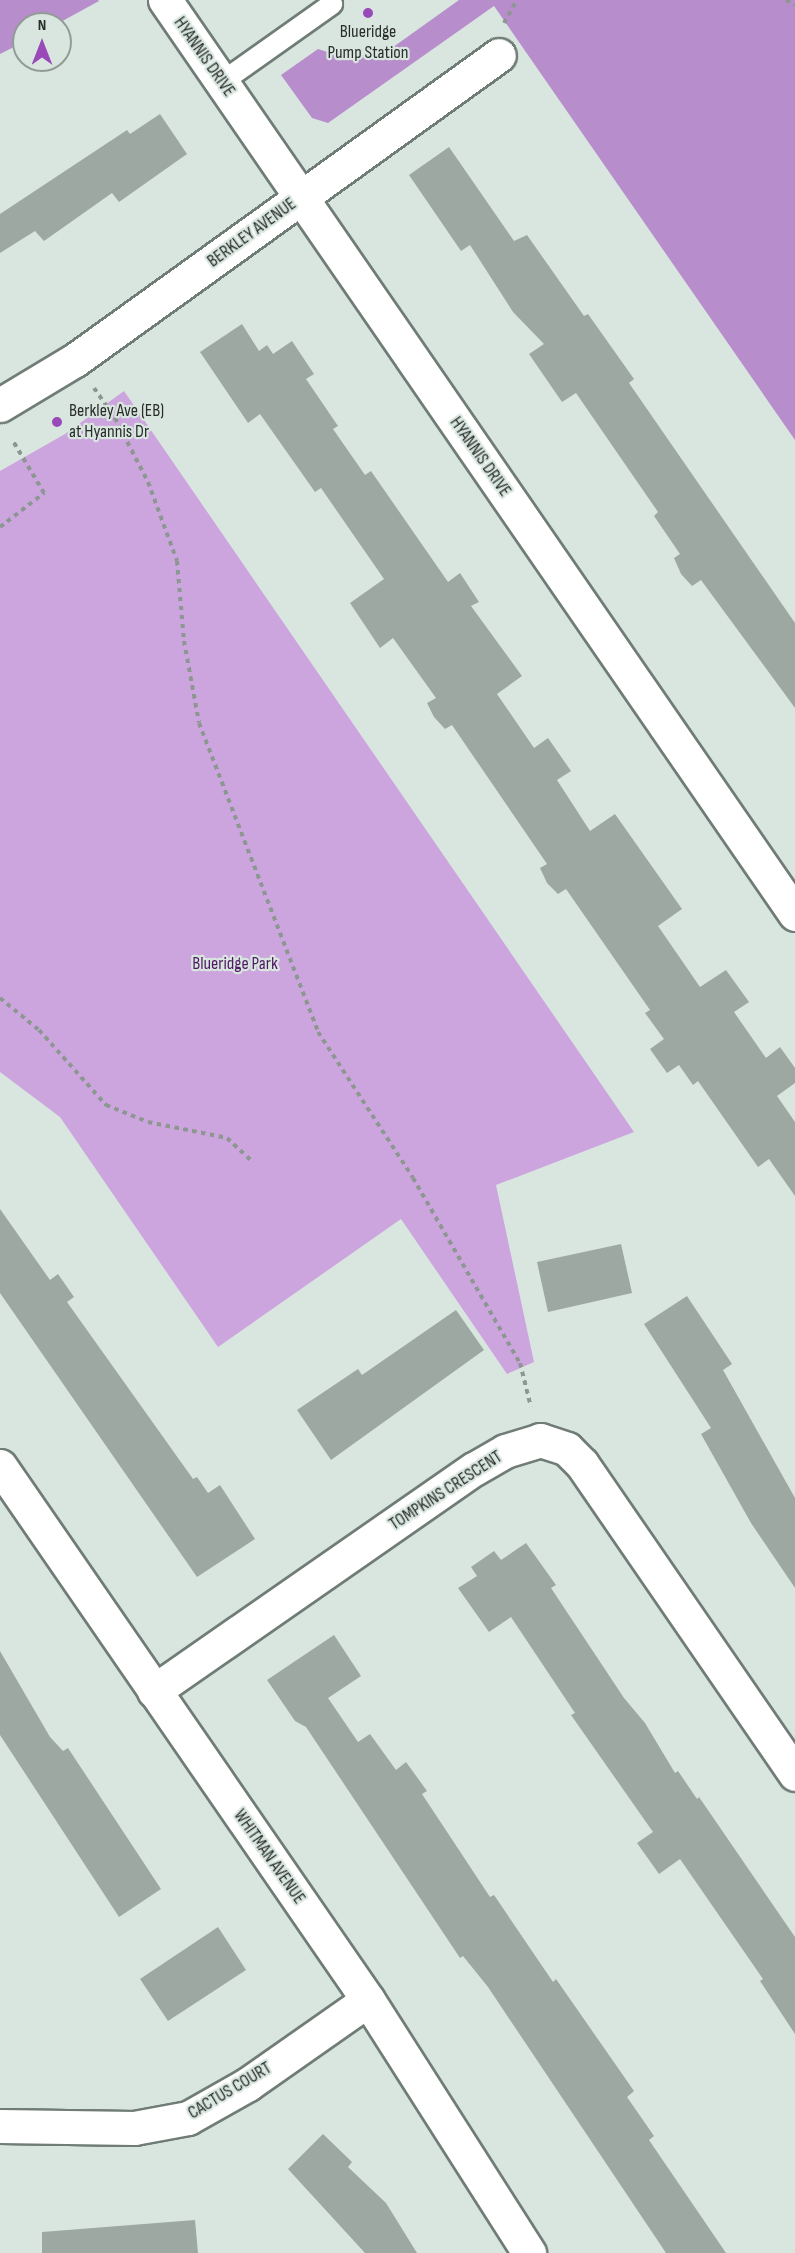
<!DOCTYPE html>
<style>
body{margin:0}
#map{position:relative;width:795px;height:2253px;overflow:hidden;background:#d9e6df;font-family:"Sofia Sans Condensed",sans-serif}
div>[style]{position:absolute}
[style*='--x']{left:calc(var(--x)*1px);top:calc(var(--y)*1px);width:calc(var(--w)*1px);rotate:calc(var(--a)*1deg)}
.green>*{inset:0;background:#cca4de}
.forest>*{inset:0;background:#b88dcc}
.building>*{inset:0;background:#9ca8a1}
.path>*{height:4px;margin-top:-2px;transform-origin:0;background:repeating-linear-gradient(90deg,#8d9792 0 4.5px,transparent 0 9px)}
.roads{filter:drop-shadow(2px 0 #707c76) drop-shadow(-2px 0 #707c76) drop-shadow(0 2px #707c76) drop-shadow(0 -2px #707c76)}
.service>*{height:20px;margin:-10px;padding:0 10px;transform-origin:10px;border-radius:10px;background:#fff}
.minor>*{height:33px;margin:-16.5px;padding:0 16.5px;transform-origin:16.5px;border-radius:16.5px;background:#fff}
.dots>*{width:16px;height:16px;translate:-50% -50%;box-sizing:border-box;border:3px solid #d9e6df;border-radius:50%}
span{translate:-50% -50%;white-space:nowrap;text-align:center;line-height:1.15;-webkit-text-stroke:4.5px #d9e6df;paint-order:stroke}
.poi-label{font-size:18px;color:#282d2b}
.left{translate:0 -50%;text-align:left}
.street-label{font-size:18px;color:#282d2b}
.park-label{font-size:18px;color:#501965}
.north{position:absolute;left:12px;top:12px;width:60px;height:60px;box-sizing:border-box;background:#d9e6df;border:2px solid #929c97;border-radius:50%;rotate:0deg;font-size:16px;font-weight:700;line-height:24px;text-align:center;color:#282d2b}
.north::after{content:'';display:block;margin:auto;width:21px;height:27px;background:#9a49b9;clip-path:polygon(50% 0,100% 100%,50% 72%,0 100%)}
</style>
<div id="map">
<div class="green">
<i style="clip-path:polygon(124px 391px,634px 1132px,496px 1185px,534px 1362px,507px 1374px,401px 1219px,218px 1347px,60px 1117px,0 1072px,0 471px,65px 434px)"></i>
</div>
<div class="forest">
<i style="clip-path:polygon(0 0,98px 0,99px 1px,57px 24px,24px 24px,24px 42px,0 54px)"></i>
<i style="clip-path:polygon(459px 0,795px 0,795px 440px,494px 6px,328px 123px,312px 118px,281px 75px,318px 49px,353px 60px,389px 50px)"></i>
</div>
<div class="building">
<i style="clip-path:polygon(160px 114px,187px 154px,119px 202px,112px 193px,44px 241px,35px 231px,0 253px,0 214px,127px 130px,130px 134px)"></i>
<i style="clip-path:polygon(449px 147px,514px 241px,527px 235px,584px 316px,588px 314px,634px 379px,629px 383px,795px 623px,795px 708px,701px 580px,692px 586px,681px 574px,674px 558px,680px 554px,654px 516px,658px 512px,576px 393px,562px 402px,529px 354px,544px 344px,513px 312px,470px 245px,461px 251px,409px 175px)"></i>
<i style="clip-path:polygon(242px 324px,259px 351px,267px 345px,273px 354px,292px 341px,314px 374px,306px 379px,338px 426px,333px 429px,365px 475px,371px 471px,448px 582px,460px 573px,479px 602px,471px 606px,522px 676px,497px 694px,534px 748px,548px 738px,571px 771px,557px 780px,590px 831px,615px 814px,682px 909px,658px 926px,700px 987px,726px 970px,749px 1002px,734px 1012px,766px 1058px,780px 1047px,795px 1068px,795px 1083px,777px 1096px,795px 1122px,795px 1196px,769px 1159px,758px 1167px,698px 1081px,693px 1085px,679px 1065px,667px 1073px,650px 1049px,664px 1039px,645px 1013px,650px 1010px,566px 889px,558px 894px,547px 883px,540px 868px,547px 864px,452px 725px,445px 729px,434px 717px,427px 703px,436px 698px,393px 638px,380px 648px,350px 603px,384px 579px,321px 488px,315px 492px,260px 414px,248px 423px,200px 352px)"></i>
<i style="clip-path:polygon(0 1209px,50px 1280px,58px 1274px,74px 1297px,67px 1302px,193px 1479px,197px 1477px,208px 1493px,220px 1485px,255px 1539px,197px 1577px,0 1293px)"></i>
<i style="clip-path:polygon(621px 1244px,632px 1293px,548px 1312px,537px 1262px)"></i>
<i style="clip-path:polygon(687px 1296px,732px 1364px,723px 1370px,795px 1498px,795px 1588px,751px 1523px,701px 1434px,711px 1428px,644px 1324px)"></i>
<i style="clip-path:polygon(456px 1310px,484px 1350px,331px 1460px,297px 1410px,358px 1369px,362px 1375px)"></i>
<i style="clip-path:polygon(526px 1543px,556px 1585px,551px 1588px,624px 1698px,645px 1723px,675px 1773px,678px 1771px,697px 1799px,699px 1797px,795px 1937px,795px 2034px,760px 1981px,763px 1979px,680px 1859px,659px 1874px,637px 1843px,653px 1832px,571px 1715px,575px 1713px,511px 1617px,489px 1632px,458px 1588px,477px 1576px,471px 1567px,494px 1551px,501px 1560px)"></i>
<i style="clip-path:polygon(334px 1635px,361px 1676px,328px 1698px,358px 1742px,370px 1734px,396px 1770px,406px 1762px,427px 1791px,422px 1794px,490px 1897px,494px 1895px,553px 1982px,556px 1979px,634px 2091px,627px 2097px,654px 2136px,649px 2140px,726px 2253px,666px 2253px,488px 1987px,463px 1956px,460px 1958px,306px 1727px,295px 1721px,267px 1680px)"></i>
<i style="clip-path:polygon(0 1651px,50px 1737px,63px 1751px,68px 1748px,161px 1889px,119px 1917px,0 1735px)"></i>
<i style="clip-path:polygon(218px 1927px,246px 1970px,168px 2021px,140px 1979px)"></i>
<i style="clip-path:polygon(323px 2134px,352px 2162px,348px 2167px,386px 2203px,417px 2253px,365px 2253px,288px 2169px)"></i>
<i style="clip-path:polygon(195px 2220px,198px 2253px,42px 2253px,42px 2232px)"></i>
</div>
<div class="path">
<i style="--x:786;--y:0;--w:10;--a:29"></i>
<i style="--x:504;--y:23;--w:26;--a:-61"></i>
<i style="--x:94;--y:388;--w:37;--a:55"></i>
<i style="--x:115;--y:418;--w:72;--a:62.7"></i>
<i style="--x:148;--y:482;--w:84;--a:69.8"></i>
<i style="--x:177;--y:561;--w:80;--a:85"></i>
<i style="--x:184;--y:641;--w:83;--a:79.6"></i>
<i style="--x:199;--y:723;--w:331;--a:68.9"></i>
<i style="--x:318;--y:1032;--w:174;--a:56.9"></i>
<i style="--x:413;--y:1178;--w:214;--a:60"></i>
<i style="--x:520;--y:1363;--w:45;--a:76"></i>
<i style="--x:0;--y:527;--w:56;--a:-37.7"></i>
<i style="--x:44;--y:493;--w:61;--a:-120.8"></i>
<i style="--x:0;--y:998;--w:50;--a:39.4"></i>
<i style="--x:39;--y:1030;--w:101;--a:48.2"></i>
<i style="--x:106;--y:1105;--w:45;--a:22"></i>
<i style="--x:148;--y:1122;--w:81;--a:11.4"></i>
<i style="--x:227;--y:1138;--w:33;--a:43"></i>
</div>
<div class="roads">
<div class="service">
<i style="--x:222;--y:82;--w:135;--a:-35.3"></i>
</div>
<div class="minor">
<i style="--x:165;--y:0;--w:1110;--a:55.42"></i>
<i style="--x:0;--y:405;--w:87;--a:-31"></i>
<i style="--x:75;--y:360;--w:522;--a:-35.73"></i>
<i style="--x:0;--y:1466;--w:649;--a:55.43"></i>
<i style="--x:368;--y:2000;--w:300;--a:57.5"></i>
<i style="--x:154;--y:1691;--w:389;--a:-34.8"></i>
<i style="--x:474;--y:1469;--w:36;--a:-30"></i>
<i style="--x:505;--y:1451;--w:37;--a:-17"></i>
<i style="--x:540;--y:1440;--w:28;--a:18"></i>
<i style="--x:567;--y:1449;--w:21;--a:45"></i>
<i style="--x:582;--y:1464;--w:376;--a:55.5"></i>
<i style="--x:0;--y:2126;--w:134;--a:0.9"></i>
<i style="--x:134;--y:2128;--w:55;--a:-10.5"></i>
<i style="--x:188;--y:2118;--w:69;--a:-29.5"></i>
<i style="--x:248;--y:2084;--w:146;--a:-35"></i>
</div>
</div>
<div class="dots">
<i style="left:368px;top:13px;background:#9a49b9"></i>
<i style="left:57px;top:422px;background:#9a49b9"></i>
</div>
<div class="poi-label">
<span style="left:368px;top:43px">Blueridge<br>Pump Station</span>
<span class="left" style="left:69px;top:422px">Berkley Ave (EB)<br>at Hyannis Dr</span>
</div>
<div class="street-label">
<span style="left:204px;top:57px;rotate:55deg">HYANNIS DRIVE</span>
<span style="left:252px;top:233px;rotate:-36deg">BERKLEY AVENUE</span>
<span style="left:480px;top:457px;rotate:55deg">HYANNIS DRIVE</span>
<span style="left:446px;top:1491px;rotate:-33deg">TOMPKINS CRESCENT</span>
<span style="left:269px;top:1857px;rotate:55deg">WHITMAN AVENUE</span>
<span style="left:230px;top:2091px;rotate:-31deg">CACTUS COURT</span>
</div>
<div class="park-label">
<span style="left:235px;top:964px">Blueridge Park</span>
</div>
<div class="north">N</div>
</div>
